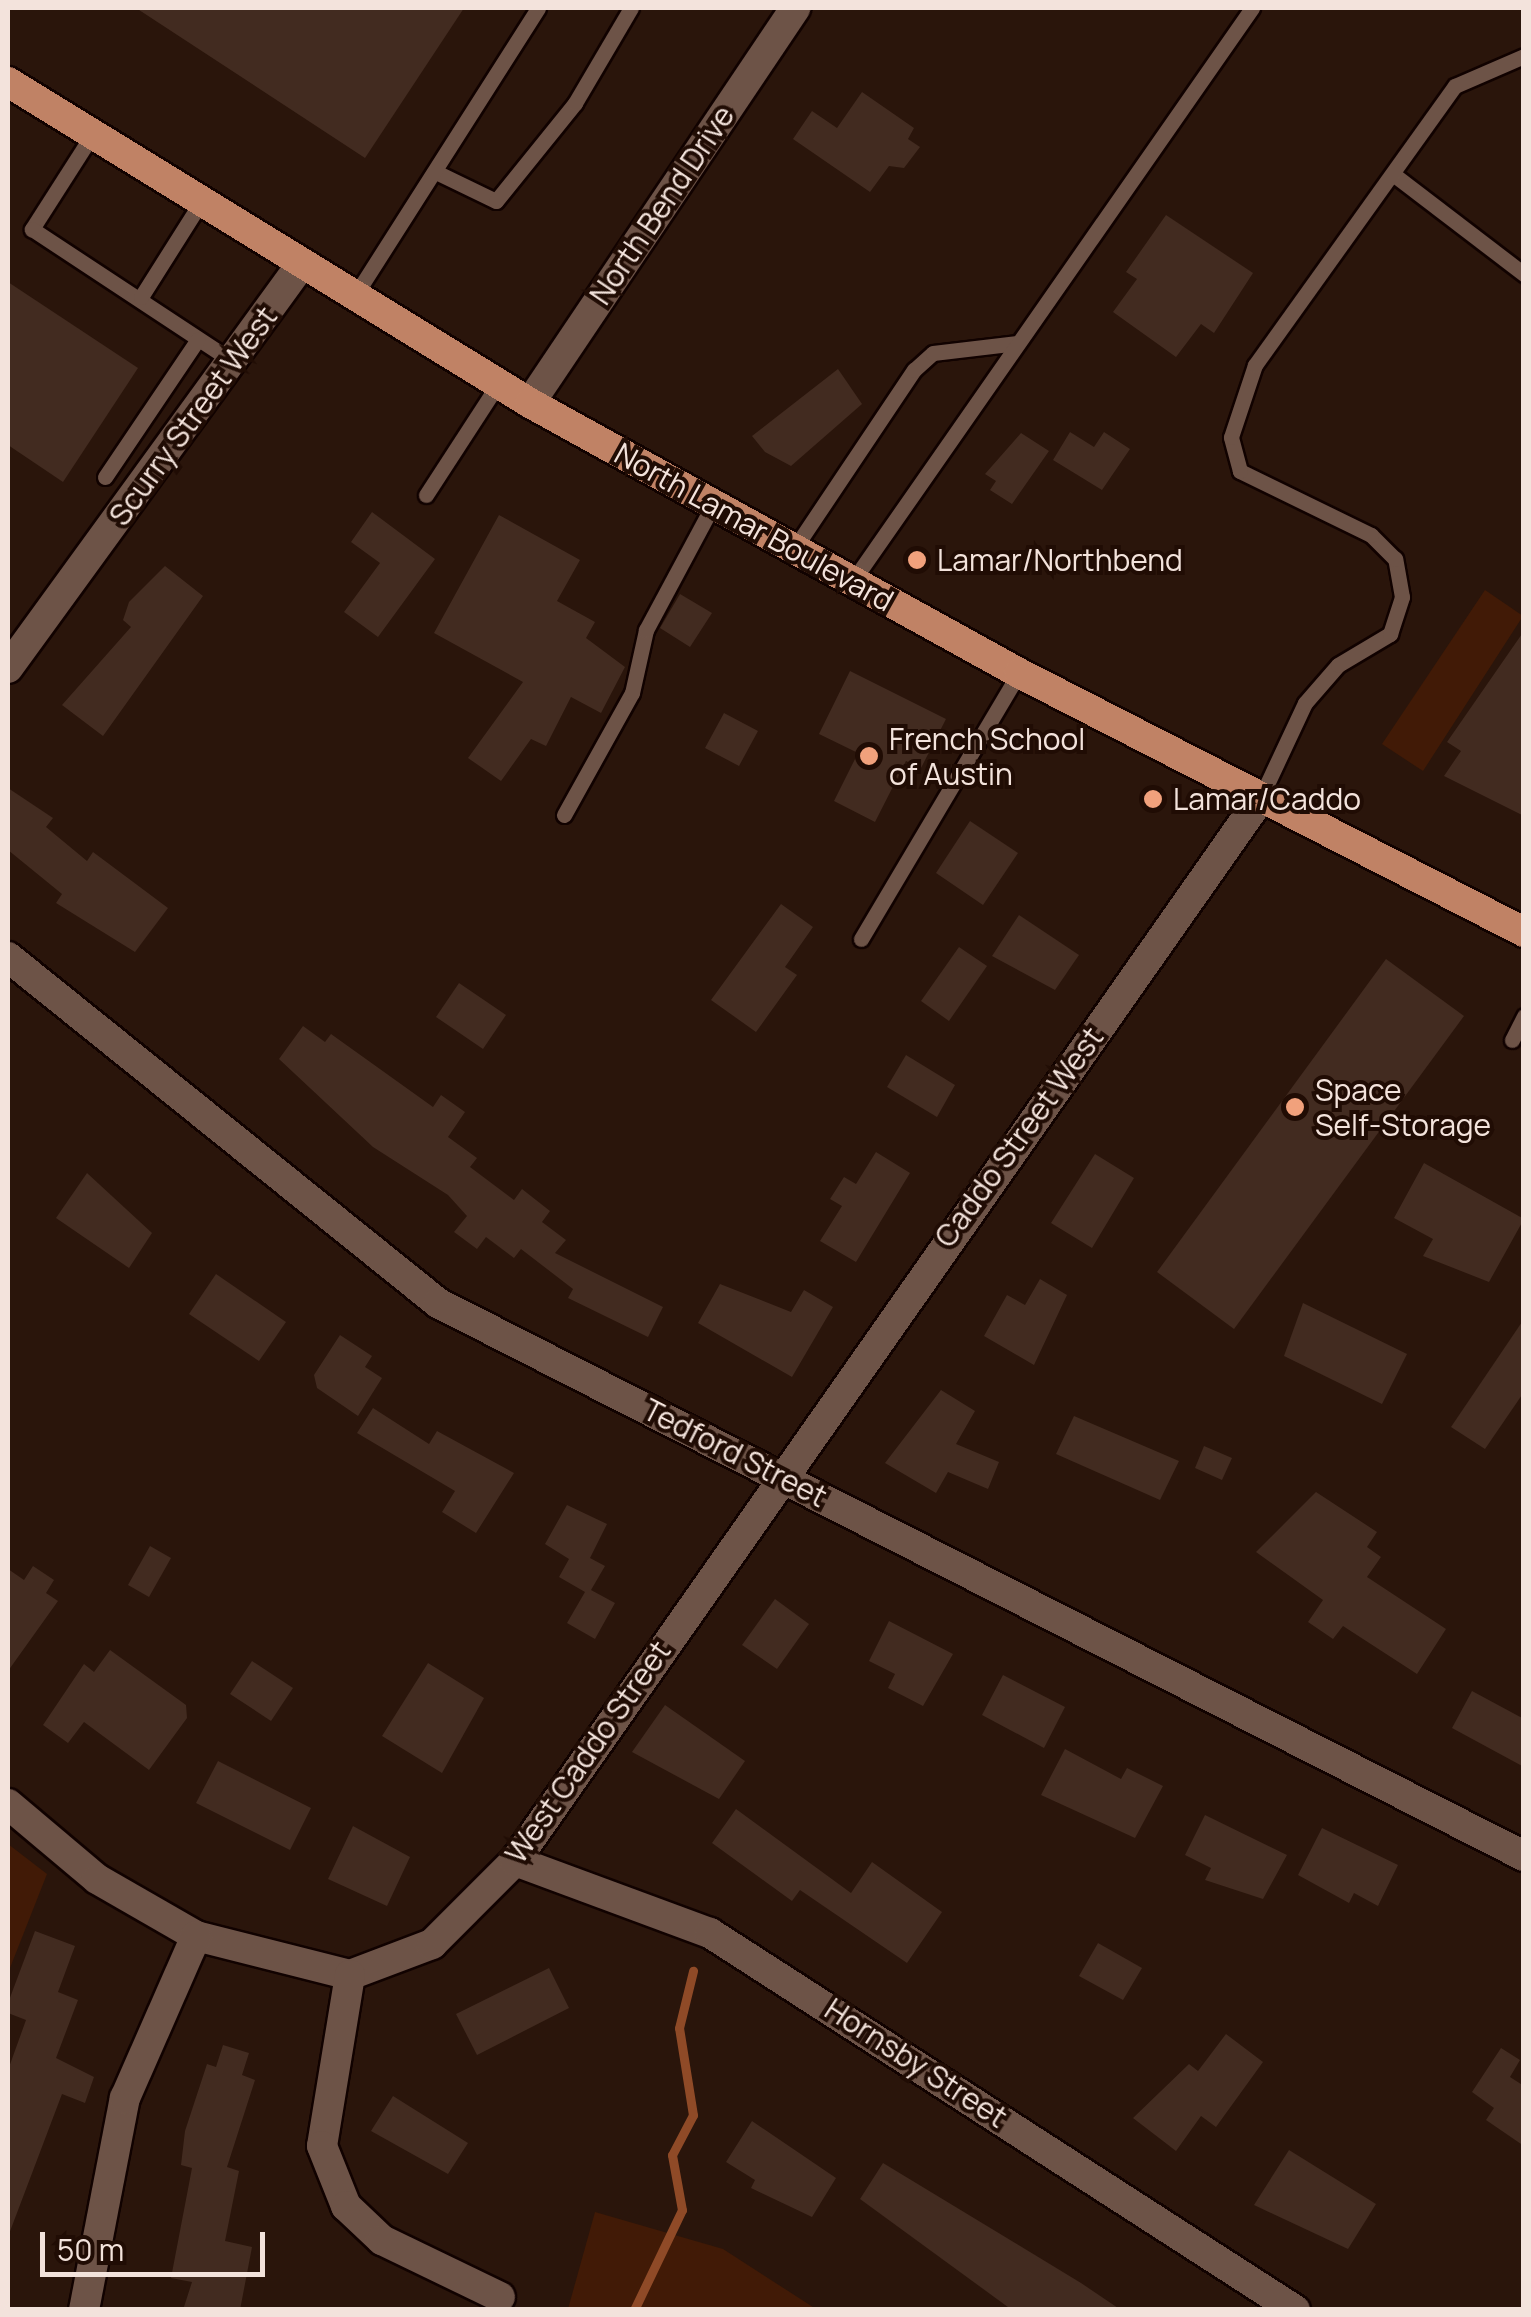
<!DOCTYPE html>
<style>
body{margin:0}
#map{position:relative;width:1531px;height:2317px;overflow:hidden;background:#2a150b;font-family:Manrope,sans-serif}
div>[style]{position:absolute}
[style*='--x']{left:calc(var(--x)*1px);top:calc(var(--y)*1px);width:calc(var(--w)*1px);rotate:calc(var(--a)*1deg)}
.green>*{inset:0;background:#411a06}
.stream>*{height:9px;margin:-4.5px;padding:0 4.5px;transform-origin:4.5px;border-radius:4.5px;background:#8f4a27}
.building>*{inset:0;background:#422b20}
.roads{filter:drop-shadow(2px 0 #110200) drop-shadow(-2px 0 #110200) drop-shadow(0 2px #110200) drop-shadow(0 -2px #110200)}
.lane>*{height:15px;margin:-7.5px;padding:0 7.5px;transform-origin:7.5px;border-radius:7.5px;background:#6d5347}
.street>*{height:30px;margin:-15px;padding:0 15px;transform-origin:15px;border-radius:15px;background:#6d5347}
.primary>*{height:30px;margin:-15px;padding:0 15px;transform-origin:15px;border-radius:15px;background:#c08265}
.dots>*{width:28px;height:28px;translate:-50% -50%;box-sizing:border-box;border:5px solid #200c04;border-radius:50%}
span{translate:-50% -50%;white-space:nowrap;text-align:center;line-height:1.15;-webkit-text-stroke:8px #200c04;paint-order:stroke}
.street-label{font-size:30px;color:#f3e3dc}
.poi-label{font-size:30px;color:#f3e3dc}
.left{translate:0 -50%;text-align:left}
.frame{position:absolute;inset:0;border:10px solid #f3e3dc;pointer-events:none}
.scale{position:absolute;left:40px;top:2232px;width:225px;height:45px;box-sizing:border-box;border:5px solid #f3e3dc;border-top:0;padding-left:12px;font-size:30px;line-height:35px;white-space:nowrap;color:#f3e3dc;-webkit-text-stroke:8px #200c04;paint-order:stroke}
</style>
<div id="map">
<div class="green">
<i style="clip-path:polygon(1485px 590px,1523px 616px,1423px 771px,1382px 744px)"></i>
<i style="clip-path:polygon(8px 1844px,47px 1874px,8px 1973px)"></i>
<i style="clip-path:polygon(595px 2212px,723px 2249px,816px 2309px,568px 2309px)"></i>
</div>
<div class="stream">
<i style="--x:634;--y:2310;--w:111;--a:-64.4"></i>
<i style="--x:682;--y:2210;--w:56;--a:-100.3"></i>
<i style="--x:672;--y:2155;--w:45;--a:-62.3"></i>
<i style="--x:693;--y:2115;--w:88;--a:-99.1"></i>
<i style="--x:679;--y:2028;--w:59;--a:-76.2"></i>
</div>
<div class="building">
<i style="clip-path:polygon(136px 8px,464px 8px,365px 158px)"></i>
<i style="clip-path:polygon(862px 92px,914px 128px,908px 139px,920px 147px,904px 168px,889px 166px,870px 192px,793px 139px,812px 111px,837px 128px)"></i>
<i style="clip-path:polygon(1166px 215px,1253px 273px,1214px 333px,1201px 324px,1176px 357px,1113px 312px,1137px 279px,1126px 272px)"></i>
<i style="clip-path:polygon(8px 282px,138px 368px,63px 482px,8px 445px)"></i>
<i style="clip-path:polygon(838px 369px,862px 404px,791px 466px,765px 452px,752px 436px)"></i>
<i style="clip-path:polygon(1070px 432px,1094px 447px,1104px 432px,1130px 449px,1102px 490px,1053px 460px)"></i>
<i style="clip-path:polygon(1021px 433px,1049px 451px,1012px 504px,990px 490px,996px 481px,985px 474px)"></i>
<i style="clip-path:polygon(372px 512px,435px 559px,378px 637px,344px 612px,380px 563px,351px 542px)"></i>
<i style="clip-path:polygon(499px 515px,580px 560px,557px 601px,595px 622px,586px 638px,625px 667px,601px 713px,571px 697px,546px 746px,531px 739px,501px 781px,468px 758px,523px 682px,434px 633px)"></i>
<i style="clip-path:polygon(165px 566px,203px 596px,103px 736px,62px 705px,131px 627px,123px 620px,129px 602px)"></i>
<i style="clip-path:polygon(680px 594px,712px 613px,690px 647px,660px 628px)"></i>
<i style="clip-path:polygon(1524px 631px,1524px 816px,1444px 776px,1461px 751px,1447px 742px)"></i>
<i style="clip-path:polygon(850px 671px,946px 719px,921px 768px,906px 761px,875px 822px,834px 801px,858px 753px,819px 734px)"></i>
<i style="clip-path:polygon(724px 713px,758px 731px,739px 766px,705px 748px)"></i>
<i style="clip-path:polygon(8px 788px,53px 818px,46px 827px,87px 861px,93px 852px,168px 908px,135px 952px,56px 903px,62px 894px,8px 850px)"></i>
<i style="clip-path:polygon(970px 821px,1018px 853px,983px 905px,936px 873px)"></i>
<i style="clip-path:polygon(781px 904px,813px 927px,785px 967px,797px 975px,756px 1032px,711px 1000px)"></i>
<i style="clip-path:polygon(1019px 915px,1079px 955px,1055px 990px,992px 956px)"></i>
<i style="clip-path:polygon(959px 947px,987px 966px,949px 1021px,921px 1001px)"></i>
<i style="clip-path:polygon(1386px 959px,1464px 1016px,1234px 1329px,1157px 1272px)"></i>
<i style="clip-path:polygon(459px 983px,506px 1015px,483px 1049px,436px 1017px)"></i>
<i style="clip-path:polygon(303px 1026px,325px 1042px,331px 1034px,433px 1107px,441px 1095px,465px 1112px,448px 1137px,477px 1158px,470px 1167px,514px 1200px,522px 1189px,550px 1211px,542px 1222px,566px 1240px,555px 1253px,663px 1307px,648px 1337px,568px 1298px,573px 1289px,521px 1249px,514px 1258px,486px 1237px,477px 1249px,454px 1232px,467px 1216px,448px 1195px,373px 1147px,279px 1059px)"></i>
<i style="clip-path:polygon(906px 1055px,955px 1085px,937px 1117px,887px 1087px)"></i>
<i style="clip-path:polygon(876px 1152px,910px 1173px,856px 1262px,820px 1241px,842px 1206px,830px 1199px,844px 1177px,856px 1184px)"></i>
<i style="clip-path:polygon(1095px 1154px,1134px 1178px,1092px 1248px,1051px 1223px)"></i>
<i style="clip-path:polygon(1424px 1163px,1524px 1219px,1489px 1282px,1423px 1256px,1433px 1239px,1394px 1218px)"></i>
<i style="clip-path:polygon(87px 1173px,152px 1233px,129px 1268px,56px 1218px)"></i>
<i style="clip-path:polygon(216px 1274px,286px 1322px,259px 1361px,189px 1314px)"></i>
<i style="clip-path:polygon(1040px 1279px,1067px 1295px,1034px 1365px,984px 1336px,1007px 1295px,1025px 1305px)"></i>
<i style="clip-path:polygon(720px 1284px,791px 1312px,804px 1290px,833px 1307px,792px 1377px,698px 1323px)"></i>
<i style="clip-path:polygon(1303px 1303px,1407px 1354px,1382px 1404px,1284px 1356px)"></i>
<i style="clip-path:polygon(1524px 1319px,1524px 1392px,1485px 1449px,1451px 1427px)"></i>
<i style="clip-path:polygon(340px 1335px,372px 1356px,365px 1367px,382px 1378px,358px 1416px,317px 1388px,314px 1375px)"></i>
<i style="clip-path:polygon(941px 1390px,975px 1411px,956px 1444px,999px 1462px,988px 1489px,948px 1472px,936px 1493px,885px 1463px)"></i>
<i style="clip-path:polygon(373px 1408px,429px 1444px,437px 1431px,514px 1473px,476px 1533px,442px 1512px,455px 1491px,357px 1433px)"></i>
<i style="clip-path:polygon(1074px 1416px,1179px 1461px,1160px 1500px,1056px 1454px)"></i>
<i style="clip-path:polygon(1204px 1446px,1232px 1458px,1222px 1480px,1195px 1468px)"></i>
<i style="clip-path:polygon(1316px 1492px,1377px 1532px,1367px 1547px,1381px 1557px,1367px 1577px,1446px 1629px,1417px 1674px,1343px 1626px,1333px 1639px,1308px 1622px,1323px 1600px,1256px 1552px)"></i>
<i style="clip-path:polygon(567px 1505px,607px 1524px,590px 1558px,605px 1566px,591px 1590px,615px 1603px,595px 1639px,567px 1623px,585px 1592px,559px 1577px,569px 1559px,545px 1544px)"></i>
<i style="clip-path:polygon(150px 1546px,171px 1558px,149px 1597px,128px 1585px)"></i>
<i style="clip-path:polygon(33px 1566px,54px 1580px,46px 1593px,58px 1601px,8px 1671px,8px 1569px,24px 1580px)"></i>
<i style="clip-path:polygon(775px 1599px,809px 1624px,777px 1669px,742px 1645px)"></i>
<i style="clip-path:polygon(889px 1621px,953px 1654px,923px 1706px,888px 1688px,895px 1674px,869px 1661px)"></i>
<i style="clip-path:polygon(110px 1650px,186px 1705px,187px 1718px,149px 1770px,84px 1722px,68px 1743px,43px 1725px,84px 1664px,94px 1672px)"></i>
<i style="clip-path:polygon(252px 1661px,293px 1688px,271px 1721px,230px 1694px)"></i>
<i style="clip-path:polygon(428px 1663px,484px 1698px,442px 1773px,382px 1736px)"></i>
<i style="clip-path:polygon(1003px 1675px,1065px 1707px,1044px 1748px,982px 1715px)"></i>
<i style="clip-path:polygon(1472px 1691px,1524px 1719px,1524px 1767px,1452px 1728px)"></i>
<i style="clip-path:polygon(665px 1705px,745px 1761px,719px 1799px,632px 1752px)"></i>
<i style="clip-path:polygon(1065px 1749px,1121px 1779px,1127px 1768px,1163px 1786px,1135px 1838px,1041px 1795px)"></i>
<i style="clip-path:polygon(218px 1761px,311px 1808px,290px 1850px,196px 1803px)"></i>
<i style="clip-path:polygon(736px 1809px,851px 1893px,872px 1862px,942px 1912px,907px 1963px,800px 1890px,792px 1901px,712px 1843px)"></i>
<i style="clip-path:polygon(1205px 1815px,1287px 1855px,1263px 1899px,1205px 1880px,1211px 1868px,1185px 1855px)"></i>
<i style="clip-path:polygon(353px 1826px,410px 1857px,387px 1906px,328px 1879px)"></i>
<i style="clip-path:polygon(1322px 1828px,1398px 1865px,1378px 1906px,1354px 1893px,1349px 1903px,1298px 1875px)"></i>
<i style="clip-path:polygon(35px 1931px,75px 1946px,58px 1992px,78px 2000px,56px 2058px,94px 2077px,85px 2103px,62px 2094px,9px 2234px,8px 2070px,26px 2020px,8px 2013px,8px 2003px)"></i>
<i style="clip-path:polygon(1098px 1943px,1142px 1968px,1123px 2000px,1079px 1976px)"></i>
<i style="clip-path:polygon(549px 1968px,569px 2008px,477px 2055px,456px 2014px)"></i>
<i style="clip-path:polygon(1226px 2034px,1263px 2062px,1216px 2127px,1201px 2116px,1176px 2151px,1133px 2118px,1189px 2064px,1198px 2071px)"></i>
<i style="clip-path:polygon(223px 2045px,249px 2053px,242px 2075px,255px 2080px,227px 2167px,239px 2171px,225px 2241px,252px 2247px,240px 2310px,183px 2310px,192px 2282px,171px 2278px,192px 2168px,181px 2165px,185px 2131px,207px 2064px,216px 2067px)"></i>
<i style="clip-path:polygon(1501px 2048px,1520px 2060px,1510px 2077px,1524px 2086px,1524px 2146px,1486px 2120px,1494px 2108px,1472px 2092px)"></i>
<i style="clip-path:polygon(393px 2096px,468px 2143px,448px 2174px,371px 2131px)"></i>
<i style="clip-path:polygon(752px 2121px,836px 2178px,812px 2217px,751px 2188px,755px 2180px,726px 2162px)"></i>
<i style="clip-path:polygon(1289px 2150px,1376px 2204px,1348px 2249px,1254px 2205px)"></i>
<i style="clip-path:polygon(883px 2163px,1081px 2283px,1121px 2310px,1012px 2310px,860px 2199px)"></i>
</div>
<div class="roads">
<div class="lane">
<i style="--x:92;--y:135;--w:112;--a:122.6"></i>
<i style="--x:32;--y:229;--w:240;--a:33.4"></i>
<i style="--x:440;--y:174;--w:62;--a:25.7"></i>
<i style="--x:496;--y:201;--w:126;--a:-51.1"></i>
<i style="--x:575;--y:103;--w:110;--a:-59.5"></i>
<i style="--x:1393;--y:174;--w:165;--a:37.4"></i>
<i style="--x:141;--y:297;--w:112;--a:-57.7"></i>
<i style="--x:354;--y:297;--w:343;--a:-57.5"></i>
<i style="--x:105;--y:477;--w:166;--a:-56"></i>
<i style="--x:426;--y:495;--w:132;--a:-57"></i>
<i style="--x:794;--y:549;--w:216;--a:-56.2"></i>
<i style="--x:914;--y:370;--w:25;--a:-42"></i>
<i style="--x:933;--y:353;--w:85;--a:-6.8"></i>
<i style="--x:852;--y:582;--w:700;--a:-55.13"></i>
<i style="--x:1260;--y:799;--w:106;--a:-64.9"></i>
<i style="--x:1305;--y:703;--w:50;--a:-49"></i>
<i style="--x:1338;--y:665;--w:61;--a:-30.8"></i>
<i style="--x:1390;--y:634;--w:39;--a:-72"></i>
<i style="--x:1402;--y:597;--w:39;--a:-100"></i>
<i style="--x:1395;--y:559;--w:34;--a:-135"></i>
<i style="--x:1371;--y:535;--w:146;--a:-154"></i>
<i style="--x:1240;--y:471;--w:35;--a:-105"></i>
<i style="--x:1231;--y:437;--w:76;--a:-71.6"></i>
<i style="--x:1255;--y:365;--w:343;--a:-54.4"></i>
<i style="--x:1455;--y:86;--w:75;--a:-23.5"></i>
<i style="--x:564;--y:815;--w:140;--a:-60.9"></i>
<i style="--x:632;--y:693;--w:65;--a:-77.5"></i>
<i style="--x:646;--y:630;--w:142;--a:-61.8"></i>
<i style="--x:861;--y:939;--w:309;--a:-59.3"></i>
<i style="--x:1512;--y:1040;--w:27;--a:-63"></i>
</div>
<div class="street">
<i style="--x:530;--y:403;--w:476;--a:-56.1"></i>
<i style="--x:8;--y:668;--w:498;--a:-54"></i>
<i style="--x:8;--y:957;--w:552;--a:38.82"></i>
<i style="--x:438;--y:1303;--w:1219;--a:26.99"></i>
<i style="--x:8;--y:1804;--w:116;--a:40.1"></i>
<i style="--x:97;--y:1879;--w:114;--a:29.9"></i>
<i style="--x:196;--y:1936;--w:159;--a:14.2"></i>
<i style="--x:350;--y:1975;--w:88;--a:-20.7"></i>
<i style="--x:432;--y:1944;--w:117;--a:-45"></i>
<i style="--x:515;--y:1861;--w:1297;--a:-54.95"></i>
<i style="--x:515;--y:1861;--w:208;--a:20.3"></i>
<i style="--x:710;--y:1933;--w:696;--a:32.8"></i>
<i style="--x:350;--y:1975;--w:173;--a:99.3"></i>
<i style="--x:322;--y:2146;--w:65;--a:68.2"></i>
<i style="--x:346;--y:2206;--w:50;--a:43.4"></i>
<i style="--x:382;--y:2240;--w:131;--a:25.8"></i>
<i style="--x:84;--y:2310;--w:216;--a:-79.1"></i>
<i style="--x:125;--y:2098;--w:177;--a:-66.3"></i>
</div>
<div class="primary">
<i style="--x:8;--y:82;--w:613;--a:31.59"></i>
<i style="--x:530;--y:403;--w:559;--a:28.91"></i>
<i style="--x:1019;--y:673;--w:568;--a:27.15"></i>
</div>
</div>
<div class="dots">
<i style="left:917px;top:560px;background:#f1a17c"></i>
<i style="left:869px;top:756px;background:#f1a17c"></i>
<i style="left:1153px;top:799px;background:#f1a17c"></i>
<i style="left:1295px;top:1107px;background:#f1a17c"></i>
</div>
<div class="street-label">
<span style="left:662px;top:205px;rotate:-56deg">North Bend Drive</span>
<span style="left:193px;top:416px;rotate:-54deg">Scurry Street West</span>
<span style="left:754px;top:527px;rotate:29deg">North Lamar Boulevard</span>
<span style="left:1019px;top:1137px;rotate:-54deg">Caddo Street West</span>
<span style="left:735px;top:1453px;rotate:27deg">Tedford Street</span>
<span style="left:588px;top:1752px;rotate:-55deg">West Caddo Street</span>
<span style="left:916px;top:2063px;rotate:33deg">Hornsby Street</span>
</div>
<div class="poi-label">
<span class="left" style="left:937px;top:560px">Lamar/Northbend</span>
<span class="left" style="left:889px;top:756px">French School<br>of Austin</span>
<span class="left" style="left:1173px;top:799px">Lamar/Caddo</span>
<span class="left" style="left:1315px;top:1107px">Space<br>Self-Storage</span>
</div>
<div class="frame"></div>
<div class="scale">50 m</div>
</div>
